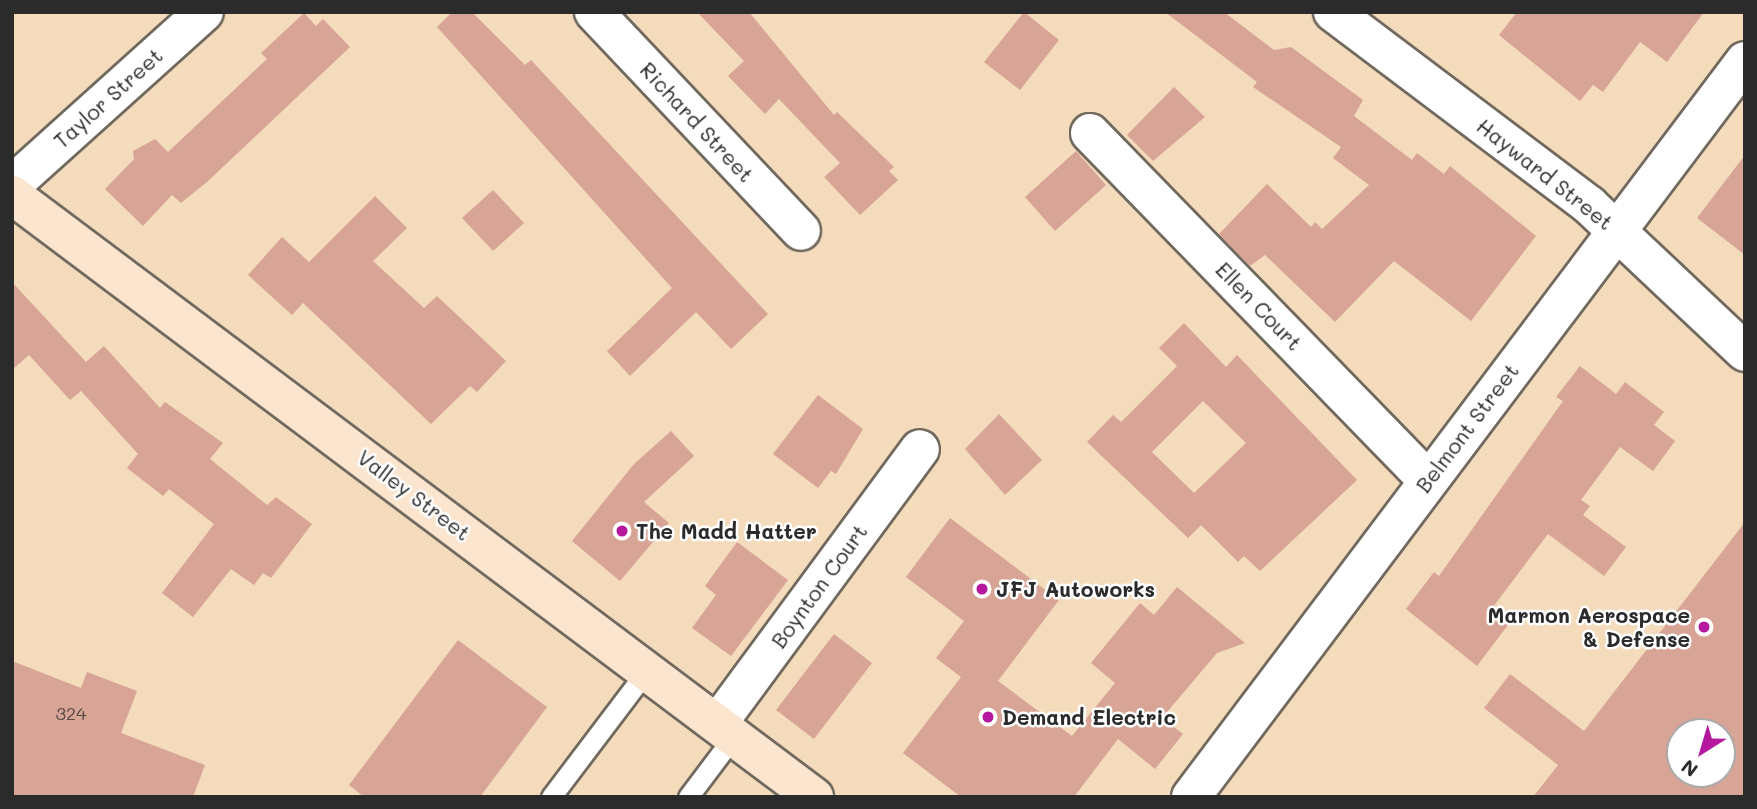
<!DOCTYPE html>
<style>
body{margin:0}
#map{position:relative;width:1757px;height:809px;overflow:hidden;background:#f3dbbc;font-family:Mali,sans-serif}
div>[style]{position:absolute}
[style*='--x']{left:calc(var(--x)*1px);top:calc(var(--y)*1px);width:calc(var(--w)*1px);rotate:calc(var(--a)*1deg)}
.building>*{inset:0;background:#d8a495}
.roads{filter:drop-shadow(2px 0 #71695e) drop-shadow(-2px 0 #71695e) drop-shadow(0 2px #71695e) drop-shadow(0 -2px #71695e)}
.service>*{height:19px;margin:-9.5px;padding:0 9.5px;transform-origin:9.5px;border-radius:9.5px;background:#fff}
.minor>*{height:38px;margin:-19px;padding:0 19px;transform-origin:19px;border-radius:19px;background:#fff}
.secondary>*{height:38px;margin:-19px;padding:0 19px;transform-origin:19px;border-radius:19px;background:#fce5cf}
.dots>*{width:19px;height:19px;translate:-50% -50%;box-sizing:border-box;border:4px solid #fff;border-radius:50%}
span{translate:-50% -50%;white-space:nowrap;text-align:center;line-height:1.15;-webkit-text-stroke:5px #fff;paint-order:stroke}
.number-label{font-size:18px;color:#564946}
.number-label span{-webkit-text-stroke-width:0}
.street-label{font-size:21px;color:#2b2b2b}
.poi-label{font-size:21px;color:#2b2b2b;font-weight:700}
.left{translate:0 -50%;text-align:left}
.right{translate:-100% -50%;text-align:right}
.frame{position:absolute;inset:0;border:14px solid #2b2b2b;pointer-events:none}
.north{position:absolute;left:1666px;top:718px;width:70px;height:70px;box-sizing:border-box;background:#fff;border:2px solid #aaa;border-radius:50%;rotate:217deg;font-size:19px;font-weight:700;line-height:28px;text-align:center;color:#2b2b2b}
.north::after{content:'';display:block;margin:auto;width:24px;height:32px;background:#b5179e;clip-path:polygon(50% 0,100% 100%,50% 72%,0 100%)}
</style>
<div id="map">
<div class="building">
<i style="clip-path:polygon(452px 12px,472px 12px,525px 65px,531px 60px,768px 314px,731px 349px,696px 312px,630px 376px,607px 351px,672px 288px,437px 27px)"></i>
<i style="clip-path:polygon(697px 12px,749px 12px,834px 115px,837px 112px,894px 167px,889px 171px,898px 180px,860px 215px,824px 177px,840px 163px,779px 99px,765px 114px,728px 76px,744px 61px)"></i>
<i style="clip-path:polygon(1024px 12px,1059px 40px,1020px 90px,984px 62px)"></i>
<i style="clip-path:polygon(1165px 12px,1224px 12px,1274px 50px,1291px 47px,1363px 100px,1354px 116px,1412px 160px,1417px 153px,1444px 174px,1450px 166px,1536px 236px,1471px 321px,1394px 261px,1335px 322px,1265px 255px,1250px 266px,1219px 234px,1267px 184px,1311px 227px,1315px 222px,1322px 229px,1369px 185px,1333px 158px,1341px 147px,1253px 87px,1257px 82px)"></i>
<i style="clip-path:polygon(1517px 12px,1704px 12px,1667px 62px,1640px 42px,1603px 92px,1593px 85px,1580px 101px,1499px 35px)"></i>
<i style="clip-path:polygon(304px 13px,316px 26px,323px 19px,350px 47px,207px 182px,181px 203px,172px 195px,143px 226px,105px 189px,134px 159px,133px 151px,155px 139px,168px 152px,267px 59px,261px 53px)"></i>
<i style="clip-path:polygon(1174px 87px,1205px 117px,1153px 161px,1127px 135px)"></i>
<i style="clip-path:polygon(1076px 151px,1106px 185px,1055px 231px,1025px 197px)"></i>
<i style="clip-path:polygon(1745px 155px,1745px 255px,1697px 218px)"></i>
<i style="clip-path:polygon(493px 190px,524px 223px,493px 251px,462px 218px)"></i>
<i style="clip-path:polygon(375px 196px,407px 228px,373px 261px,424px 308px,437px 296px,506px 361px,477px 392px,470px 386px,431px 424px,303px 303px,292px 315px,248px 275px,282px 237px,309px 262px)"></i>
<i style="clip-path:polygon(12px 282px,86px 362px,104px 346px,160px 408px,165px 402px,223px 443px,210px 459px,267px 505px,276px 497px,312px 524px,271px 578px,263px 573px,254px 585px,231px 569px,193px 617px,162px 593px,214px 524px,169px 489px,163px 496px,127px 468px,138px 454px,81px 391px,70px 400px,29px 355px,12px 370px)"></i>
<i style="clip-path:polygon(evenodd,1184px 323px,1226px 367px,1237px 355px,1357px 480px,1260px 571px,1244px 556px,1238px 562px,1201px 525px,1188px 538px,1087px 442px,1113px 415px,1121px 422px,1177px 366px,1159px 348px,1184px 323px,1203px 401px,1246px 443px,1194px 493px,1152px 452px,1203px 401px)"></i>
<i style="clip-path:polygon(1580px 366px,1616px 394px,1625px 382px,1664px 412px,1654px 425px,1675px 441px,1653px 471px,1620px 447px,1581px 500px,1590px 506px,1583px 515px,1626px 547px,1604px 576px,1548px 534px,1490px 611px,1508px 625px,1477px 666px,1406px 609px,1434px 572px,1439px 576px,1563px 401px,1556px 397px)"></i>
<i style="clip-path:polygon(818px 395px,863px 429px,836px 474px,831px 471px,818px 488px,773px 454px)"></i>
<i style="clip-path:polygon(999px 414px,1042px 460px,1005px 495px,965px 449px)"></i>
<i style="clip-path:polygon(671px 431px,694px 456px,644px 502px,669px 523px,620px 581px,572px 541px,634px 464px)"></i>
<i style="clip-path:polygon(950px 518px,1059px 600px,998px 681px,1072px 736px,1115px 683px,1091px 663px,1140px 603px,1154px 615px,1177px 587px,1245px 643px,1217px 653px,1162px 718px,1183px 734px,1155px 769px,1118px 739px,1074px 797px,961px 797px,903px 753px,961px 677px,936px 658px,964px 621px,906px 577px)"></i>
<i style="clip-path:polygon(evenodd,1745px 522px,1745px 797px,1533px 797px,1558px 765px,1484px 708px,1510px 674px,1584px 731px,1745px 522px,1680px 732px,1722px 732px,1722px 774px,1680px 774px,1680px 732px)"></i>
<i style="clip-path:polygon(737px 542px,788px 580px,731px 656px,692px 628px,716px 595px,705px 586px)"></i>
<i style="clip-path:polygon(834px 634px,872px 663px,814px 739px,776px 710px)"></i>
<i style="clip-path:polygon(458px 640px,547px 707px,480px 797px,364px 797px,349px 785px)"></i>
<i style="clip-path:polygon(12px 661px,81px 688px,87px 672px,137px 691px,121px 733px,205px 765px,193px 797px,12px 797px)"></i>
</div>
<div class="roads">
<div class="service">
<i style="--x:551;--y:797;--w:159;--a:-52.9"></i>
<i style="--x:688;--y:797;--w:76;--a:-53"></i>
</div>
<div class="minor">
<i style="--x:594;--y:12;--w:301;--a:46.6"></i>
<i style="--x:1333;--y:12;--w:321;--a:37"></i>
<i style="--x:1589;--y:205;--w:214;--a:43.3"></i>
<i style="--x:1090;--y:133;--w:484;--a:45.8"></i>
<i style="--x:12;--y:185;--w:258;--a:-42"></i>
<i style="--x:718;--y:723;--w:340;--a:-53.6"></i>
<i style="--x:1191;--y:797;--w:921;--a:-53.03"></i>
</div>
<div class="secondary">
<i style="--x:12;--y:195;--w:1003;--a:36.89"></i>
</div>
</div>
<div class="dots">
<i style="left:622px;top:531px;background:#b5179e"></i>
<i style="left:982px;top:589px;background:#b5179e"></i>
<i style="left:1704px;top:627px;background:#b5179e"></i>
<i style="left:988px;top:717px;background:#b5179e"></i>
</div>
<div class="number-label">
<span style="left:71px;top:713px">324</span>
</div>
<div class="street-label">
<span style="left:108px;top:98px;rotate:-42deg">Taylor Street</span>
<span style="left:697px;top:122px;rotate:47deg">Richard Street</span>
<span style="left:1545px;top:174px;rotate:38deg">Hayward Street</span>
<span style="left:1259px;top:306px;rotate:46deg">Ellen Court</span>
<span style="left:1467px;top:428px;rotate:-53deg">Belmont Street</span>
<span style="left:414px;top:495px;rotate:37deg">Valley Street</span>
<span style="left:819px;top:586px;rotate:-54deg">Boynton Court</span>
</div>
<div class="poi-label">
<span class="left" style="left:636px;top:531px">The Madd Hatter</span>
<span class="left" style="left:996px;top:589px">JFJ Autoworks</span>
<span class="right" style="left:1690px;top:627px">Marmon Aerospace<br>&amp; Defense</span>
<span class="left" style="left:1002px;top:717px">Demand Electric</span>
</div>
<div class="frame"></div>
<div class="north">N</div>
</div>
